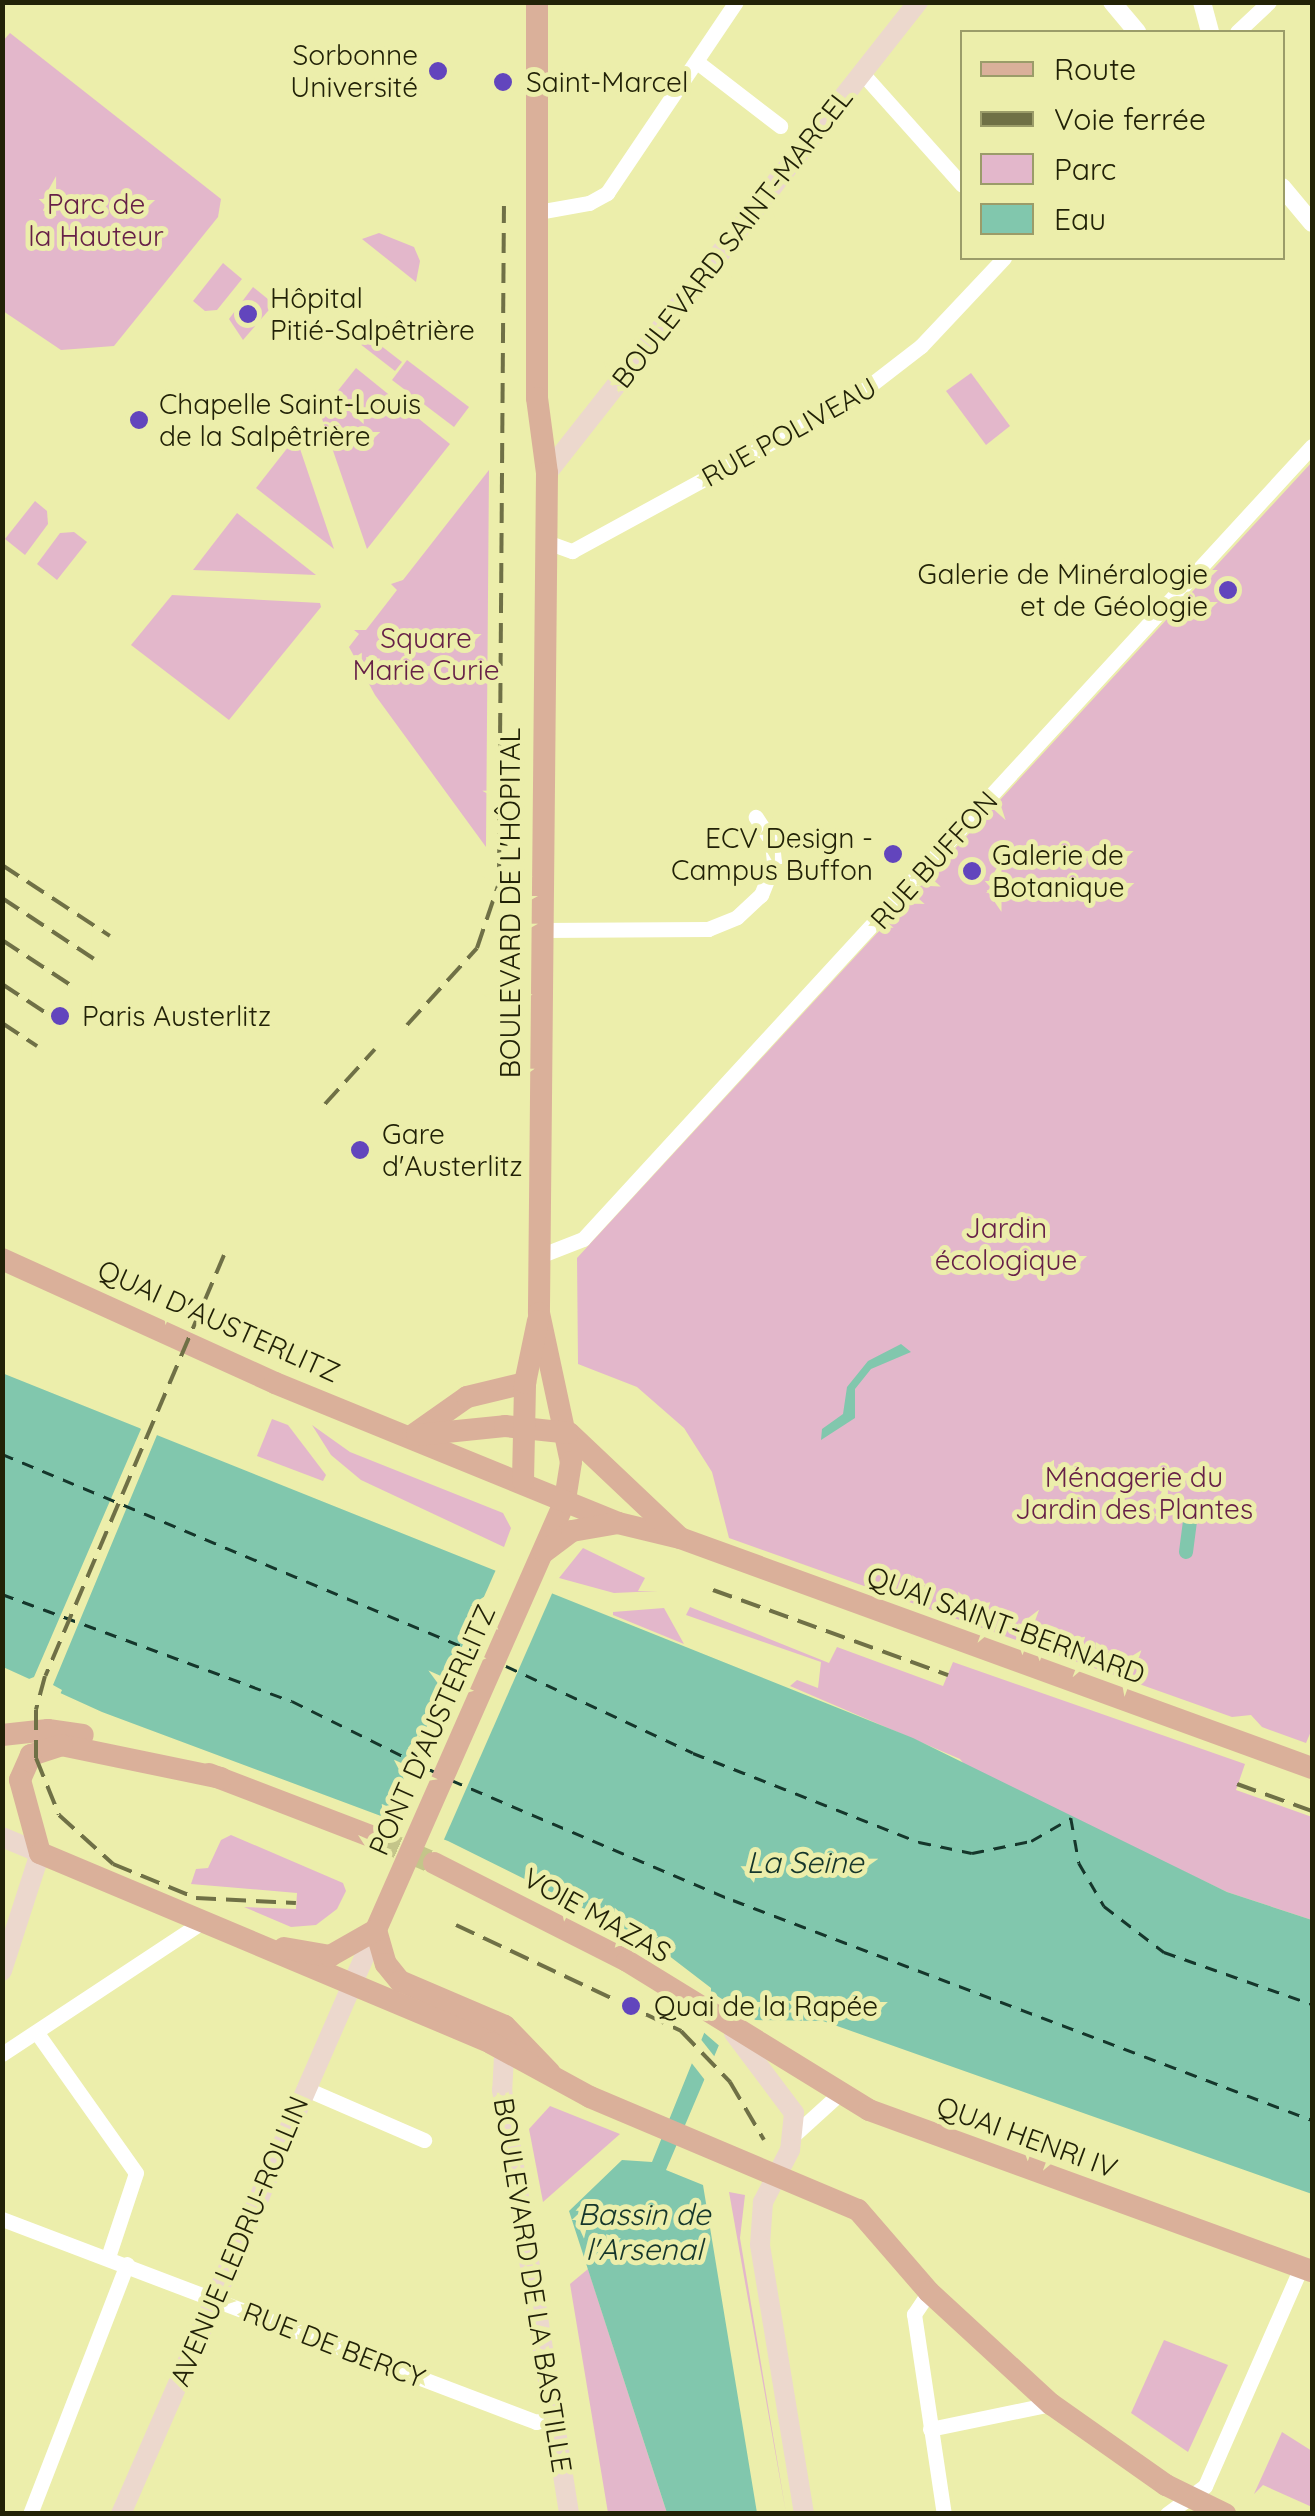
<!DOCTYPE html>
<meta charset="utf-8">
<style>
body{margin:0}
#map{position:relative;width:1315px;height:2516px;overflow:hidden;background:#eceeab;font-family:Quicksand,sans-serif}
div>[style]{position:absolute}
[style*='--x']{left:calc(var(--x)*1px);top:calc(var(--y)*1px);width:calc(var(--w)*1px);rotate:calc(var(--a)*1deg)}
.green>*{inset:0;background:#e3b7cb}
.water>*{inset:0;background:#81c7ad}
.pier>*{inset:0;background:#eceeab}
.canal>*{height:14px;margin:-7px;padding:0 7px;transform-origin:7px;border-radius:7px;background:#81c7ad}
.ferry>*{height:2.5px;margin-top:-1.25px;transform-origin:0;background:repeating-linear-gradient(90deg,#15362b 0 12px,transparent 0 22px)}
.primary-tunnel>*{height:22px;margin-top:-11px;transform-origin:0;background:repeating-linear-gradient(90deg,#c4c58a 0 22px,transparent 0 33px)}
.minor>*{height:15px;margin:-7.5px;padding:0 7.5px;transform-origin:7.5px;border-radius:7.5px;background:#fff}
.tertiary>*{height:18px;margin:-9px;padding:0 9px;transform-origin:9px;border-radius:9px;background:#fff}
.secondary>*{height:20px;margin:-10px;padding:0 10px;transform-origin:10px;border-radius:10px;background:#ecd8cd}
.primary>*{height:22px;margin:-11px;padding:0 11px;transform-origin:11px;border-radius:11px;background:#dab09a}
.rail>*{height:4px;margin-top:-2px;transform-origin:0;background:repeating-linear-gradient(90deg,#6f7046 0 20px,transparent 0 30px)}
.dots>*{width:28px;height:28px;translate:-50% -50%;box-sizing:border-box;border:5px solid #eceeab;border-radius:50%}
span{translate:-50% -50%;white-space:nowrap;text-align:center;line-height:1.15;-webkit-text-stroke:10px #eceeab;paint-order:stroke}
.poi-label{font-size:28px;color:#222207}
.right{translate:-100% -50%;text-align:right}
.left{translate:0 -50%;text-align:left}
.park-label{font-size:28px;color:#662047}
.street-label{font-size:28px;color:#222207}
.water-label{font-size:30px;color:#15362b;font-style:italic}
.frame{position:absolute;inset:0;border:5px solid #222207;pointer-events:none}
.legend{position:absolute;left:960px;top:30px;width:325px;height:230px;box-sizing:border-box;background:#eceeab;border:2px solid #9b9c69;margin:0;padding:12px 18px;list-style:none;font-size:30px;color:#222207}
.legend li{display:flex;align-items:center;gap:20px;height:50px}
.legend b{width:50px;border:2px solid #9b9c69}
</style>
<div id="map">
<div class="green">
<i style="clip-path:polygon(10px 33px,221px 199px,218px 217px,114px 346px,61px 350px,3px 311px,2px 42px)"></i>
<i style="clip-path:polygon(379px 233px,414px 247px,420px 261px,416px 282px,362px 239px)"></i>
<i style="clip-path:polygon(223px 263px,242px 279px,217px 310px,205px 311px,193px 301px)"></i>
<i style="clip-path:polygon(253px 287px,274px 304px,243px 340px,229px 319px)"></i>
<i style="clip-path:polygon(349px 321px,402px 362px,395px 371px,342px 330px)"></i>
<i style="clip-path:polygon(407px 360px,469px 407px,454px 427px,392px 380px)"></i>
<i style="clip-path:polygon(356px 368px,450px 444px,367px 549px,320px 413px)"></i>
<i style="clip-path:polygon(971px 373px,1010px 426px,986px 445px,946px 391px)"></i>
<i style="clip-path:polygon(296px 437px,334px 549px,256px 488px)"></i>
<i style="clip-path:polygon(1312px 462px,1312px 1729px,1306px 1743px,1262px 1727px,1251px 1715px,1232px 1717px,729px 1538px,712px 1472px,684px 1428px,637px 1387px,578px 1364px,577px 1258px)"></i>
<i style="clip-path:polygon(489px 470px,486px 847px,375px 695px,349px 647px,359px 634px,354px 630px,366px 630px,397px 590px,391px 584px,403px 580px)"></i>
<i style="clip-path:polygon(35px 501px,47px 511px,48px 524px,25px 555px,5px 539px)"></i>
<i style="clip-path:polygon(237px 513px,316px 575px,193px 570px)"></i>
<i style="clip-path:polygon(74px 532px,87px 542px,57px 580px,37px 564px,60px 533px)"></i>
<i style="clip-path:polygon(172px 595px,320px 603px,321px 607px,229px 720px,131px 645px)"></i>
<i style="clip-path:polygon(272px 1419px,288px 1425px,326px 1475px,323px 1481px,257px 1456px)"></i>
<i style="clip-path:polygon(312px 1425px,350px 1452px,503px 1513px,511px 1528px,504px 1547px,361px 1480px,331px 1455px)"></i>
<i style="clip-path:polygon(583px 1548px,645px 1578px,638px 1591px,658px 1591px,614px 1593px,559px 1578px)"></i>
<i style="clip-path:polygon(690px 1607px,829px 1663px,837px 1647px,943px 1686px,953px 1662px,1245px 1764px,1236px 1790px,1312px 1817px,1312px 1920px,1227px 1892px,968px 1769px,960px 1759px,790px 1686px,797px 1680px,818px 1688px,821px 1662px,686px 1615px)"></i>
<i style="clip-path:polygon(664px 1608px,684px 1644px,613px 1615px,613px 1612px)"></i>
<i style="clip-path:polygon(231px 1835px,343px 1883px,346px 1891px,337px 1909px,316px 1925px,291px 1927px,244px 1907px,296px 1909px,297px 1893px,191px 1884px,196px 1869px,208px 1868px,221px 1840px)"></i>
<i style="clip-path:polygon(550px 2106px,620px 2134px,543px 2202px,529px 2129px)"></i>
<i style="clip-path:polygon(729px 2192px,745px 2195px,740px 2238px,786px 2513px)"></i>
<i style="clip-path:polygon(588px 2269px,667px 2513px,608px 2513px,570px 2284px)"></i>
<i style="clip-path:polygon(1164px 2340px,1228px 2365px,1188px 2452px,1131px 2413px)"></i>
<i style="clip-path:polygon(1282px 2432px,1312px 2451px,1312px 2507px,1263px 2485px,1254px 2494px)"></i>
</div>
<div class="water">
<i style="clip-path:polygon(901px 1344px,911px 1352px,871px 1369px,855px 1389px,855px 1418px,821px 1440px,822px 1429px,843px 1414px,847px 1387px,868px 1361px)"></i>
<i style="clip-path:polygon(2px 1373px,913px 1738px,1227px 1892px,1312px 1920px,1312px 2194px,823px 2021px,755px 2020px,719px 2045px,666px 2170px,703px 2185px,757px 2513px,667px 2513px,569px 2211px,622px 2160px,652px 2162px,711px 2016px,711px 1988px,651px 1942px,448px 1841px,102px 1712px,3px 1667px)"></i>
</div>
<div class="pier">
<i style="clip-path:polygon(132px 1419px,170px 1433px,157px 1435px,53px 1685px,62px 1690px,58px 1699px,24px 1681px,34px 1677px,141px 1429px)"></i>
<i style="clip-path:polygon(498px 1565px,554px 1589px,442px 1844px,386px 1819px)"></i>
<i style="clip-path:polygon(705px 1987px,714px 1994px,762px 2024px,723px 2049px,701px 2030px,709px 2004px)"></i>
<i style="clip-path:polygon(699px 2037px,718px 2061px,708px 2084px,690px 2061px)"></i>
</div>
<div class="canal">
<i style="--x:1186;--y:1552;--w:46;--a:-82.6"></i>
</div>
<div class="ferry">
<i style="--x:2;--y:1454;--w:524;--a:22.7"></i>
<i style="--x:2;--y:1594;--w:309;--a:20.3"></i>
<i style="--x:292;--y:1701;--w:160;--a:26.4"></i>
<i style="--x:506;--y:1666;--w:206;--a:24.9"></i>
<i style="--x:693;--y:1753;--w:243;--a:21.5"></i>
<i style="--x:919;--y:1842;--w:54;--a:11.7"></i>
<i style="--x:972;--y:1853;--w:60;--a:-11.5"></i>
<i style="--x:1031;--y:1841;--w:46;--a:-29.9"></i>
<i style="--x:1071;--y:1818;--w:46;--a:79.9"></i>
<i style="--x:1079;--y:1863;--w:50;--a:59.8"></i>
<i style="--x:1104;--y:1906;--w:76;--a:37.5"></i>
<i style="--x:1164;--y:1952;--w:157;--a:19.4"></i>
<i style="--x:451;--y:1780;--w:306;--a:23.1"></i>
<i style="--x:733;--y:1900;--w:619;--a:20.81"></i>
</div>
<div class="primary-tunnel">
<i style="--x:378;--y:1839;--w:61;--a:23.2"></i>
</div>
<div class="minor">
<i style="--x:1237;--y:32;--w:44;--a:-43.2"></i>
<i style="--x:697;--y:62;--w:105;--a:37.6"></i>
<i style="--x:862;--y:73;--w:150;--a:48.2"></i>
<i style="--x:538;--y:212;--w:52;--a:-10"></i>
<i style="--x:589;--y:203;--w:21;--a:-29"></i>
<i style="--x:607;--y:193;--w:230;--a:-56"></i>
<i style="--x:544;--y:541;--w:30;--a:20"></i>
<i style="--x:572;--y:551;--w:322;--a:-28.6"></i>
<i style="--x:855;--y:397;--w:83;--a:-37.7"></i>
<i style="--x:921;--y:346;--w:121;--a:-46.7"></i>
<i style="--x:540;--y:930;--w:168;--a:-0.3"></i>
<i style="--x:708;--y:929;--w:31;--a:-22"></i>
<i style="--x:737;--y:917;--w:33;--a:-43"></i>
<i style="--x:761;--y:895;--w:35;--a:-68"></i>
<i style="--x:774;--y:862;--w:20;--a:-96"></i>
<i style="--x:772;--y:842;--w:30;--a:-123"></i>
<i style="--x:542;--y:1255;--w:44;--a:-21.3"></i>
<i style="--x:583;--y:1239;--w:1077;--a:-47.41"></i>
<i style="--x:37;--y:2033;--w:171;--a:54.7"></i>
<i style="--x:136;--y:2173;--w:89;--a:108.4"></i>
<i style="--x:2;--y:2054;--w:236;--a:-33.4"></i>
<i style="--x:304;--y:2088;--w:131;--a:23.4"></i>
<i style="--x:795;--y:2134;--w:58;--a:-42.2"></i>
<i style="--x:2;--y:2219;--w:571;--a:20.81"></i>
<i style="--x:536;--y:2422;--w:18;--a:-16"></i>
<i style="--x:929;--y:2292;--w:27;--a:124"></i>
<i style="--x:914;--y:2314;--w:202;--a:81.5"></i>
<i style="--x:930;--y:2429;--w:124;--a:-11.7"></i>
<i style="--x:30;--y:2514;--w:268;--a:-68.8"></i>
<i style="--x:1167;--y:2514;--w:47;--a:-36.4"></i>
<i style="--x:1205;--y:2486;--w:239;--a:-66.3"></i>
</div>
<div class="tertiary">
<i style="--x:1112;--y:2;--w:39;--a:50"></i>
<i style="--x:1202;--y:2;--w:31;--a:75"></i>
<i style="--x:1282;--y:187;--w:47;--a:50.2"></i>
</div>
<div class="secondary">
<i style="--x:547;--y:473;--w:600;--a:-51.77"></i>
<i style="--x:2;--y:1837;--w:41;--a:22.8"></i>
<i style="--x:40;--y:1853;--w:124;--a:107.9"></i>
<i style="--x:734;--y:2033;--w:100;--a:53.1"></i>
<i style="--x:794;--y:2113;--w:37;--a:96"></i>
<i style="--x:790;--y:2150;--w:59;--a:117.4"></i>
<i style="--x:763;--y:2202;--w:43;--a:94"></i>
<i style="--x:760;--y:2245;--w:273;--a:80.7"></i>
<i style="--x:504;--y:2056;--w:34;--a:93"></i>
<i style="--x:502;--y:2090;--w:429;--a:81"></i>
<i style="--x:121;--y:2514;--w:637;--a:-66.41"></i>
</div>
<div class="primary">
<i style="--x:537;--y:2;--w:396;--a:90"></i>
<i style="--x:537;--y:398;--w:76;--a:82.4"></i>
<i style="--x:547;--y:473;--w:840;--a:90.55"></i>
<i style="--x:539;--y:1313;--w:152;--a:77.9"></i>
<i style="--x:571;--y:1462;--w:39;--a:99"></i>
<i style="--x:565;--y:1501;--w:469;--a:113.8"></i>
<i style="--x:376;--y:1930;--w:35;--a:74"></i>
<i style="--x:386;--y:1964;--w:22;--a:51"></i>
<i style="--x:400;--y:1981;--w:114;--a:23.2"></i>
<i style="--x:505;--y:2026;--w:65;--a:46.2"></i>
<i style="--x:2;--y:1259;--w:300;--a:24.4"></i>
<i style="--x:275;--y:1383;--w:370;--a:22.2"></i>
<i style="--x:618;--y:1523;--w:64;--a:13.6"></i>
<i style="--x:680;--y:1538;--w:673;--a:20"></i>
<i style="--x:569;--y:1433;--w:151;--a:43.4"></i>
<i style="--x:413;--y:1435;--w:66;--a:-35.1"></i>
<i style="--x:467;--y:1397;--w:60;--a:-13.6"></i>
<i style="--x:417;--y:1435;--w:88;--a:-5.8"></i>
<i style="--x:505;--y:1426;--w:64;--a:6.2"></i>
<i style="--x:523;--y:1481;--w:98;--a:-88.8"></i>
<i style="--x:525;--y:1383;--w:63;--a:-78.2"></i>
<i style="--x:544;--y:1552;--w:35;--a:-37"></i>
<i style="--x:572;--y:1531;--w:47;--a:-9.9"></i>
<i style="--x:2;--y:1735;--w:46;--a:-6.2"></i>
<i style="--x:48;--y:1730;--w:35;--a:8"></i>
<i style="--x:209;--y:1774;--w:181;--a:21"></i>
<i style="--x:221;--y:1778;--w:162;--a:-168.3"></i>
<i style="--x:62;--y:1745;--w:33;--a:162"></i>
<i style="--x:31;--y:1755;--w:27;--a:114"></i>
<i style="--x:20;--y:1780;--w:76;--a:74.7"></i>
<i style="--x:40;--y:1853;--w:489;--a:22.8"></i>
<i style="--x:491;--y:2043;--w:113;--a:28.6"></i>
<i style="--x:590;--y:2097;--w:291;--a:22.9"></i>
<i style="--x:858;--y:2210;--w:108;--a:49.1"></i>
<i style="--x:929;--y:2292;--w:166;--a:42.6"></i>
<i style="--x:1051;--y:2404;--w:141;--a:35.2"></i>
<i style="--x:1166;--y:2485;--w:66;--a:26.2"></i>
<i style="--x:434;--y:1863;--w:216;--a:26.9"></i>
<i style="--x:627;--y:1961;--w:284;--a:31.6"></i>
<i style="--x:869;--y:2110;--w:471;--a:20"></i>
<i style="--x:284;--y:1948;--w:47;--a:9.9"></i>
<i style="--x:330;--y:1956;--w:53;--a:-29.5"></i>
</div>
<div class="rail">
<i style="--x:2;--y:865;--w:129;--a:33.3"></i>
<i style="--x:2;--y:898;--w:110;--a:33.5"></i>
<i style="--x:2;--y:940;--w:87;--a:33.3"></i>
<i style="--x:2;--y:984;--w:64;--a:33.4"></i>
<i style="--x:2;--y:1023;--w:42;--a:33.3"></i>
<i style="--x:407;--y:1025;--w:104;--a:-47.7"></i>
<i style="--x:477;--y:948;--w:69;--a:-71.3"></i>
<i style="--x:499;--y:883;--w:677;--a:-89.58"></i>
<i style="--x:325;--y:1104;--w:74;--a:-47.7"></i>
<i style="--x:224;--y:1255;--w:457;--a:113"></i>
<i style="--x:45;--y:1676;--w:35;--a:105"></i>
<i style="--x:36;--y:1710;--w:48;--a:90"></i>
<i style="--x:36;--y:1758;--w:61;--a:68"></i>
<i style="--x:59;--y:1815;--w:73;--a:42.2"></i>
<i style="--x:113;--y:1864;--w:90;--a:22.3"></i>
<i style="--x:196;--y:1898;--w:100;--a:2.9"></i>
<i style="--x:713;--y:1590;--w:250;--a:19.9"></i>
<i style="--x:1237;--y:1784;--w:80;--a:19.8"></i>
<i style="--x:456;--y:1925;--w:249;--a:25.2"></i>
<i style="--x:681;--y:2031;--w:71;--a:46.1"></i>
<i style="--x:730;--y:2082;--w:67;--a:59.6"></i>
</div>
<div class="dots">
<i style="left:438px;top:71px;background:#6245bd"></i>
<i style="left:503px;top:82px;background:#6245bd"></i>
<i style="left:248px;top:314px;background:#6245bd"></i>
<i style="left:139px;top:420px;background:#6245bd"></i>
<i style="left:1228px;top:590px;background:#6245bd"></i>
<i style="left:893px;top:854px;background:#6245bd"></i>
<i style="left:972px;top:871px;background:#6245bd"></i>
<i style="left:60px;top:1016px;background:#6245bd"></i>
<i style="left:360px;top:1150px;background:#6245bd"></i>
<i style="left:631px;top:2006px;background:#6245bd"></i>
</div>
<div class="poi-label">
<span class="right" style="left:418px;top:71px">Sorbonne<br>Université</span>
<span class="left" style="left:526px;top:82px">Saint-Marcel</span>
<span class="left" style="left:270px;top:314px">Hôpital<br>Pitié-Salpêtrière</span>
<span class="left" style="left:159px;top:420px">Chapelle Saint-Louis<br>de la Salpêtrière</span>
<span class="right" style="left:1208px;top:590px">Galerie de Minéralogie<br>et de Géologie</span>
<span class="right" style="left:873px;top:854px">ECV Design -<br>Campus Buffon</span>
<span class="left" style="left:992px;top:871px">Galerie de<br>Botanique</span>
<span class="left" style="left:82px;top:1016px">Paris Austerlitz</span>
<span class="left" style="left:382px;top:1150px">Gare<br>d'Austerlitz</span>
<span class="left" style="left:654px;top:2006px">Quai de la Rapée</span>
</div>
<div class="park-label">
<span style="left:96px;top:220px">Parc de<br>la Hauteur</span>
<span style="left:426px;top:654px">Square<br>Marie Curie</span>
<span style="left:1006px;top:1244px">Jardin<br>écologique</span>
<span style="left:1134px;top:1493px">Ménagerie du<br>Jardin des Plantes</span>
</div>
<div class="street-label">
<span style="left:732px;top:238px;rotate:-52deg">BOULEVARD SAINT-MARCEL</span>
<span style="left:789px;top:432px;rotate:-29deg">RUE POLIVEAU</span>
<span style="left:934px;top:860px;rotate:-48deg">RUE BUFFON</span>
<span style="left:510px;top:903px;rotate:-90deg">BOULEVARD DE L'HÔPITAL</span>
<span style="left:219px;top:1321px;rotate:24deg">QUAI D'AUSTERLITZ</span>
<span style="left:1006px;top:1625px;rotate:20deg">QUAI SAINT-BERNARD</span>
<span style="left:432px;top:1730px;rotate:-66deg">PONT D'AUSTERLITZ</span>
<span style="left:597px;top:1915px;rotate:29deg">VOIE MAZAS</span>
<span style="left:1027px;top:2137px;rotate:20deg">QUAI HENRI IV</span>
<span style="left:239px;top:2241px;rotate:-67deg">AVENUE LEDRU-ROLLIN</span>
<span style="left:533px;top:2285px;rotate:81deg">BOULEVARD DE LA BASTILLE</span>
<span style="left:334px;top:2345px;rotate:21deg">RUE DE BERCY</span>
</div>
<div class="water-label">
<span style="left:805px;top:1862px">La Seine</span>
<span style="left:644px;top:2231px">Bassin de<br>l'Arsenal</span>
</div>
<div class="frame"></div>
<ul class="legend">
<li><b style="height:12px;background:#dab09a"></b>Route</li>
<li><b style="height:12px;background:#6f7046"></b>Voie ferrée</li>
<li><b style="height:28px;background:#e3b7cb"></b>Parc</li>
<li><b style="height:28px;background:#81c7ad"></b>Eau</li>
</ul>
</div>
